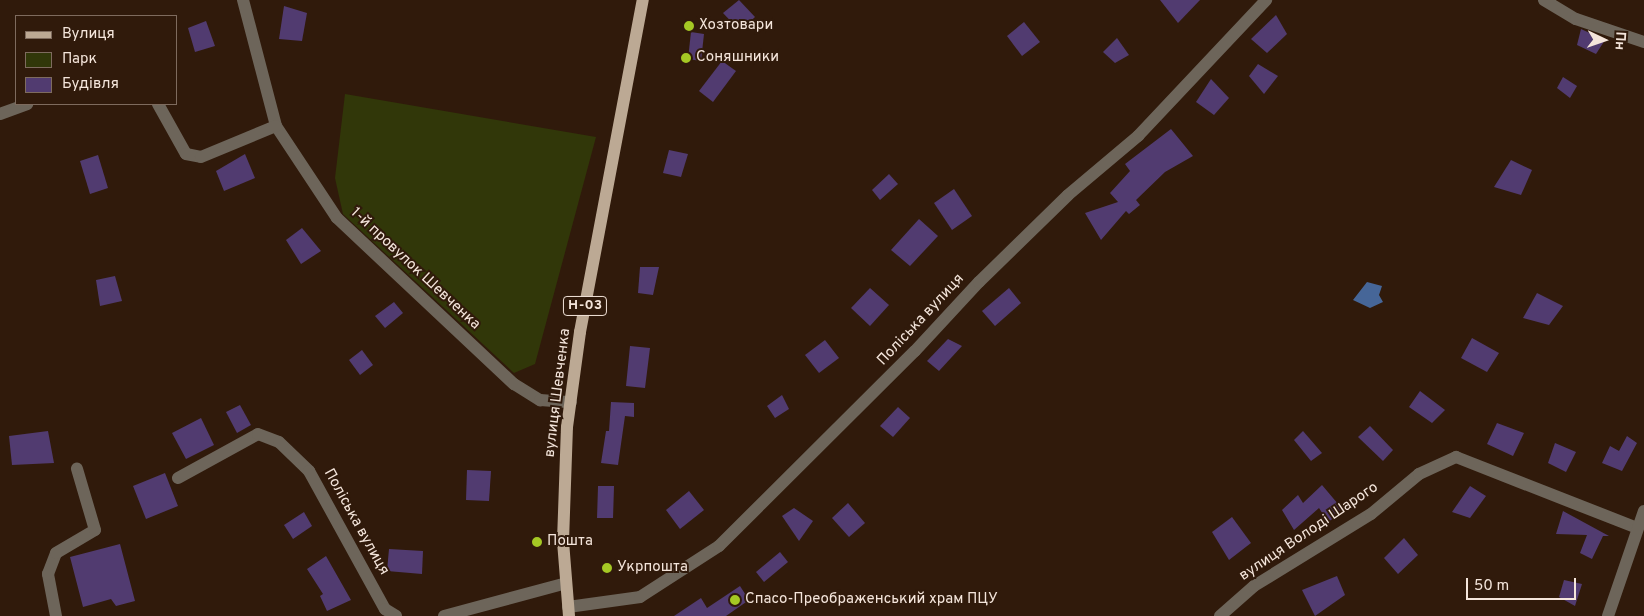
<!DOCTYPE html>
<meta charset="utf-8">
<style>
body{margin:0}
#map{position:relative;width:1644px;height:616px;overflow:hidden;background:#301a0b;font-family:Overpass,sans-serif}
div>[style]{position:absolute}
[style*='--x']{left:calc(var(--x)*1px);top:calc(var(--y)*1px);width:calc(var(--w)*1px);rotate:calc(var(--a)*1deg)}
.green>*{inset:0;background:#313709}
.water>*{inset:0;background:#466698}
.building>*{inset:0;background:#513b70}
.minor>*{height:12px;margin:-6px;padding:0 6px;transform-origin:6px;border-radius:6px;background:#6d655a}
.primary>*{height:12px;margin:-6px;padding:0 6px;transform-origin:6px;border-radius:6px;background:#bca994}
.dots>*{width:14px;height:14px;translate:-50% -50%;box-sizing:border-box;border:2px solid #301a0b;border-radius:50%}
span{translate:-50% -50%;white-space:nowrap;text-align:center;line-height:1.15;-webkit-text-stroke:4px #301a0b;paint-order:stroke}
.shield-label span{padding:1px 4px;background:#301a0b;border:1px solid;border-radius:4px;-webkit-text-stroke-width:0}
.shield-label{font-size:14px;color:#f4e5db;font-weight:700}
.poi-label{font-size:15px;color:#f4e5db}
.left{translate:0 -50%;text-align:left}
.street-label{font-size:15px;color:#f4e5db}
.legend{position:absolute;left:15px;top:15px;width:162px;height:90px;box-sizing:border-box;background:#301a0b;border:1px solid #7e6b5e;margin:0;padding:6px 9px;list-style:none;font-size:15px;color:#f4e5db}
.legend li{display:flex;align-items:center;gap:10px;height:25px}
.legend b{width:25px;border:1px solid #7e6b5e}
.north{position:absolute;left:1579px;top:15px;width:50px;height:50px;-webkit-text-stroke:4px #301a0b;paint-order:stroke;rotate:93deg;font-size:14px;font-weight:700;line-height:20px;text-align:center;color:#f4e5db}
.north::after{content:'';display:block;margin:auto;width:18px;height:22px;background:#f4e5db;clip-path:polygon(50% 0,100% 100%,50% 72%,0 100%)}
.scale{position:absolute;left:1466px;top:578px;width:110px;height:22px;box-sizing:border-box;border:2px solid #f4e5db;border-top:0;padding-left:6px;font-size:15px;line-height:18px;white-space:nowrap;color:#f4e5db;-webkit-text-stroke:4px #301a0b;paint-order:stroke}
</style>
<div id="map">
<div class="green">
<i style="clip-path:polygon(345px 94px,596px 137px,535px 364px,514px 373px,343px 214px,335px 178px)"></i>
</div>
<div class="water">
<i style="clip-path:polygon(1367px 282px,1382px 286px,1379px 295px,1383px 302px,1370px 308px,1353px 300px)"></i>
</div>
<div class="building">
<i style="clip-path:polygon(739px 0,755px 17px,740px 31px,723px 13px)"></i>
<i style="clip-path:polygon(1160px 0,1200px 0,1178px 23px)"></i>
<i style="clip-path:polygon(284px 6px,307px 13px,302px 41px,279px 39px)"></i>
<i style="clip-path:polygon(1276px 15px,1287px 34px,1267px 53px,1251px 39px)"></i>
<i style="clip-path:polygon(206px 21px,215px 46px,195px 52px,188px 28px)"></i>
<i style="clip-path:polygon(1024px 22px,1040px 42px,1022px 56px,1007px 36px)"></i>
<i style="clip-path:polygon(1581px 29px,1605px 40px,1596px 54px,1577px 45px)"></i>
<i style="clip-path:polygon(691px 32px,704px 34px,701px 61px,688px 59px)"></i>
<i style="clip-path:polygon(1117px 38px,1129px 55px,1115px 63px,1103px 52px)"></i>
<i style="clip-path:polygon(722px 61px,736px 71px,713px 102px,699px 91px)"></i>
<i style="clip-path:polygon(1258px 64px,1278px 76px,1264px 94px,1249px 76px)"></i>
<i style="clip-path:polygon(1563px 77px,1577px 86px,1570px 98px,1557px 88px)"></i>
<i style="clip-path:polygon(1211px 79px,1229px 98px,1214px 115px,1196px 102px)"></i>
<i style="clip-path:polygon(1171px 129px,1193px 156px,1165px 172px,1136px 200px,1140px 205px,1129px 214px,1126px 211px,1101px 240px,1085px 213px,1118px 202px,1110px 193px,1130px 171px,1125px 164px)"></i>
<i style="clip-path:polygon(669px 150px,688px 154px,681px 177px,663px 173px)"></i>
<i style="clip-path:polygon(245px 154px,255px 178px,224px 191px,216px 171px)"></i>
<i style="clip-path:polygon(98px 155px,108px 188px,90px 194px,80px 161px)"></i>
<i style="clip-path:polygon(1511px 160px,1532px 170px,1521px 195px,1494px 187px)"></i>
<i style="clip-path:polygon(889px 174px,898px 184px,880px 200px,872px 190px)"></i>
<i style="clip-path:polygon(954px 189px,972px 216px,952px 230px,934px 203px)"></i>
<i style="clip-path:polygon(919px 219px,938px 236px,910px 266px,891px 250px)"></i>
<i style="clip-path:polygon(302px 228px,321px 251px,301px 264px,286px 240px)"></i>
<i style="clip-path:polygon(640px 267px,659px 267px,653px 295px,638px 293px)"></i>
<i style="clip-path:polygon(115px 276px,122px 301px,100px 306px,96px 280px)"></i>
<i style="clip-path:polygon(870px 288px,889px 305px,870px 326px,851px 308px)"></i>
<i style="clip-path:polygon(1009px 288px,1021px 303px,995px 326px,982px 311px)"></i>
<i style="clip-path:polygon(1537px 293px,1563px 306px,1549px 325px,1523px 318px)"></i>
<i style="clip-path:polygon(394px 302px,403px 313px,385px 328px,375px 316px)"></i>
<i style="clip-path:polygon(1472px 338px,1499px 353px,1487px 372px,1461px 358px)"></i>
<i style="clip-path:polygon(948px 339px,962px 346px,939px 371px,927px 361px)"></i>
<i style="clip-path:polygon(825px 340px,839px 358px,819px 373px,805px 355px)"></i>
<i style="clip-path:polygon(630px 346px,650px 348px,645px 388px,626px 386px)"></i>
<i style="clip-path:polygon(362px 350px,373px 365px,360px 375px,349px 360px)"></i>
<i style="clip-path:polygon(1420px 391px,1445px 410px,1432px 423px,1409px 407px)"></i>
<i style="clip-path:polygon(782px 395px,789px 409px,775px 418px,767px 406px)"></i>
<i style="clip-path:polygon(611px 402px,634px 403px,634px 417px,625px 416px,618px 465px,601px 463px,606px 431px,609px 431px)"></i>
<i style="clip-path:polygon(240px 405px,251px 425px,237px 433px,226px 412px)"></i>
<i style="clip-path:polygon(898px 407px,910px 418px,893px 437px,880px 426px)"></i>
<i style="clip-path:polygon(201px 418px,214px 445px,186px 459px,172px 433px)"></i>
<i style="clip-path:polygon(1497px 423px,1524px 433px,1513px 456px,1487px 444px)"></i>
<i style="clip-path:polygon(1370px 426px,1393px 450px,1383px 461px,1358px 437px)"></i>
<i style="clip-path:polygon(48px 431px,54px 463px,12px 465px,9px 436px)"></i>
<i style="clip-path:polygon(1303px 431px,1322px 453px,1311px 461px,1294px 440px)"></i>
<i style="clip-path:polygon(1627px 436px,1637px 443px,1622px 471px,1602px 463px,1610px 446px,1619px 451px)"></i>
<i style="clip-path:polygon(1555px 443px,1576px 452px,1566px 472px,1548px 463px)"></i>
<i style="clip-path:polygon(467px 470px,491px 471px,489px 501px,466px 500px)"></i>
<i style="clip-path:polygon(165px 473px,178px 506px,146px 519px,133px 486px)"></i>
<i style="clip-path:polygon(1322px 485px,1344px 511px,1328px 522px,1319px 508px,1294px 530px,1282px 510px,1298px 495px,1303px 503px)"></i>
<i style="clip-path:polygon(598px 486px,614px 486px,613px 518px,597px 518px)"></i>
<i style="clip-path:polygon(1470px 486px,1486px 496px,1470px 518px,1452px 512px)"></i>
<i style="clip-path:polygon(689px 491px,704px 510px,680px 529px,666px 510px)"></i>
<i style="clip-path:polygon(848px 503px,865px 523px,849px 537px,832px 518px)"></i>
<i style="clip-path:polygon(794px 508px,813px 521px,799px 541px,782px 516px)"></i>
<i style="clip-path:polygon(1563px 511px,1609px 536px,1603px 536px,1592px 559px,1580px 553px,1587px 535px,1556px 534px)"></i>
<i style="clip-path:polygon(304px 512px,312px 526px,293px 539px,284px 525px)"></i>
<i style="clip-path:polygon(1232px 517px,1251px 543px,1229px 560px,1212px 532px)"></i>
<i style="clip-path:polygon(1404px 538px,1418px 555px,1398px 574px,1384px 558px)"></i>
<i style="clip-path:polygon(120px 544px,135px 601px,116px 606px,111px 599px,83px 607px,70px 557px)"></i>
<i style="clip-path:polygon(389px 549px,423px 551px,422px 574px,387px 571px)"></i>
<i style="clip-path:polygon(780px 552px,788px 562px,764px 582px,756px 572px)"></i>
<i style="clip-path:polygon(326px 556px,351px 600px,327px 611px,320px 596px,323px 594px,307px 569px)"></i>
<i style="clip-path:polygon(1337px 576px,1345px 595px,1315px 616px,1302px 590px)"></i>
<i style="clip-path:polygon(1564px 580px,1582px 584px,1575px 606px,1559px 597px)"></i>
<i style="clip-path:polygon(740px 586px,749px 600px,726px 616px,674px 616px,701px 598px,707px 608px)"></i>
</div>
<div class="minor">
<i style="--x:243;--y:0;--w:130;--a:75.3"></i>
<i style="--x:276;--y:126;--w:110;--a:56.5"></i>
<i style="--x:337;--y:218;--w:243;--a:43.2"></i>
<i style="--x:514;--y:384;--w:31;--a:32"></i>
<i style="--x:540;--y:400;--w:31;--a:4"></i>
<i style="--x:1544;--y:0;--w:37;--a:31"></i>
<i style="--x:1576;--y:19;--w:72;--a:18.7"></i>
<i style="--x:158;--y:104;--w:57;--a:60.8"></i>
<i style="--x:186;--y:154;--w:15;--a:11"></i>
<i style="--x:201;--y:157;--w:81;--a:-22.5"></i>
<i style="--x:0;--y:114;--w:29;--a:-20"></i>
<i style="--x:178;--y:478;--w:91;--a:-28.8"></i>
<i style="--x:258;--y:434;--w:22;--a:21"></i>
<i style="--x:279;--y:442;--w:42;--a:44"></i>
<i style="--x:309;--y:471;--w:158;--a:61.2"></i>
<i style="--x:385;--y:609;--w:13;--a:32"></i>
<i style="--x:568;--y:607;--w:73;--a:-7.9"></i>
<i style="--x:640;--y:597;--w:94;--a:-32.8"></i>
<i style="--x:719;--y:546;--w:276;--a:-44.9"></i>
<i style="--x:915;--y:351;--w:94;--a:-47.2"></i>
<i style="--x:979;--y:282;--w:124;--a:-44.3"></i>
<i style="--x:1068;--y:195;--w:92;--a:-40.1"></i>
<i style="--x:1138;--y:136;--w:187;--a:-46.7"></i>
<i style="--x:56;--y:616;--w:43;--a:-100.8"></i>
<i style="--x:48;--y:574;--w:22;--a:-69"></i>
<i style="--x:56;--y:553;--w:45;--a:-30.5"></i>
<i style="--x:95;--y:530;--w:64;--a:-106.4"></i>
<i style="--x:444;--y:616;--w:126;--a:-15.1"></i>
<i style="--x:1220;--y:616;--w:45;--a:-41.4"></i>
<i style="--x:1254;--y:586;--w:137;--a:-31.6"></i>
<i style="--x:1371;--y:514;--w:62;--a:-39.8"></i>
<i style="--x:1419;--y:474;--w:41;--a:-24.7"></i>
<i style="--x:1456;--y:457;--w:194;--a:21.4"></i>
<i style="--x:1608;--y:616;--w:111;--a:-71.1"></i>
</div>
<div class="primary">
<i style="--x:569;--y:616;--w:75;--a:-94.6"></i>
<i style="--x:563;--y:541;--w:114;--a:-88"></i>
<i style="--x:567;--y:427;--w:96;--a:-82.2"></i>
<i style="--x:580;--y:332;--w:338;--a:-79.3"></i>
</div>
<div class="dots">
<i style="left:689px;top:26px;background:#a5c824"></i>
<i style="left:686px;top:58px;background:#a5c824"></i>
<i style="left:537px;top:542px;background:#a5c824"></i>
<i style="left:607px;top:568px;background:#a5c824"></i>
<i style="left:735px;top:600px;background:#a5c824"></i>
</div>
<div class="shield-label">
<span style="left:585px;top:306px">Н-03</span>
</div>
<div class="poi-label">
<span class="left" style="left:699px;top:26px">Хозтовари</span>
<span class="left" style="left:696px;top:58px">Соняшники</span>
<span class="left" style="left:547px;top:542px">Пошта</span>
<span class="left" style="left:617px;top:568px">Укрпошта</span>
<span class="left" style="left:745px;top:600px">Спасо-Преображенський храм ПЦУ</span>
</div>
<div class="street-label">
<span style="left:415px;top:269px;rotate:43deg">1-й провулок Шевченка</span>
<span style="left:921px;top:320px;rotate:-47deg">Поліська вулиця</span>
<span style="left:558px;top:393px;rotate:-83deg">вулиця Шевченка</span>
<span style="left:356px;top:522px;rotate:61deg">Поліська вулиця</span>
<span style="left:1309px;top:532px;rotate:-34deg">вулиця Володі Шарого</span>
</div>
<ul class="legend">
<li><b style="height:6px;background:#bca994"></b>Вулиця</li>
<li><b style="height:14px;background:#313709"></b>Парк</li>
<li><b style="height:14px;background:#513b70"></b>Будівля</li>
</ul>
<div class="north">Пн</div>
<div class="scale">50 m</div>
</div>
